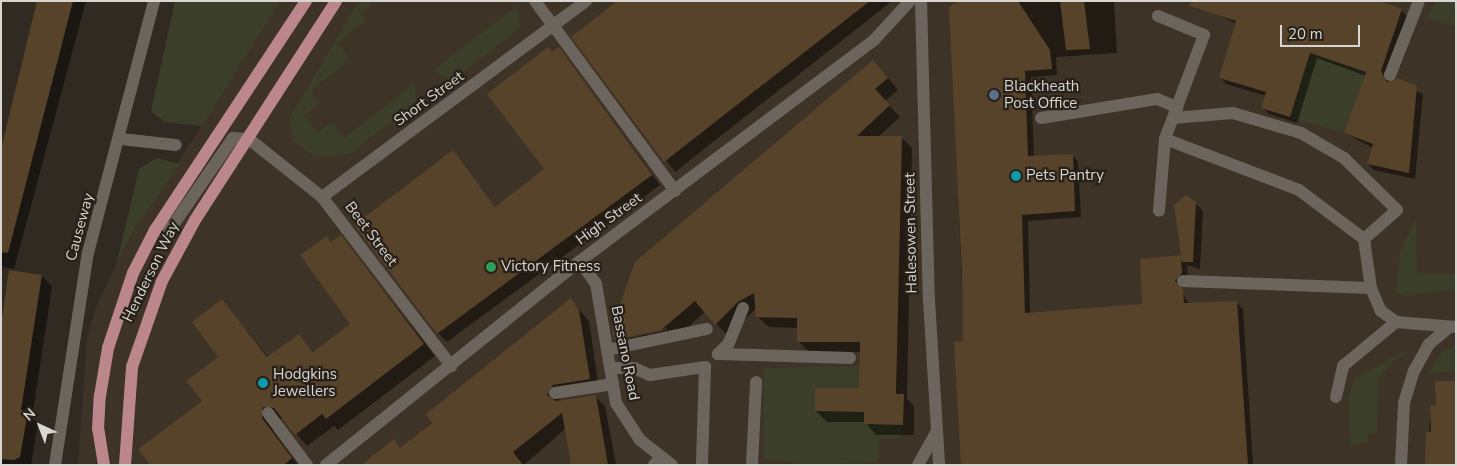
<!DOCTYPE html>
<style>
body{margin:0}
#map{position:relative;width:1457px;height:466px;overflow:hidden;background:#312a23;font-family:"Nunito Sans",sans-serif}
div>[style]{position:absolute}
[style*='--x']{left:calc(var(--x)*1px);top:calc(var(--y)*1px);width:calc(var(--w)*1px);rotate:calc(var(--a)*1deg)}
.built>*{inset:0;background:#3e3327}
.green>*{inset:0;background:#3b3e28}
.shadow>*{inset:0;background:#0007}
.building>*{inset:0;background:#57422a}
.lane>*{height:12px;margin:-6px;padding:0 6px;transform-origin:6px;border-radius:6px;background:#6c655d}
.street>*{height:12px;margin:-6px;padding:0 6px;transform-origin:6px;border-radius:6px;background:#6c655d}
.secondary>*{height:12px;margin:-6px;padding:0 6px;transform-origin:6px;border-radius:6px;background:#6c655d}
.primary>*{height:12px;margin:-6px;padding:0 6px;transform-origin:6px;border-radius:6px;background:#bc878c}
.dots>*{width:14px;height:14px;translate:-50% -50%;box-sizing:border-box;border:2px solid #27211a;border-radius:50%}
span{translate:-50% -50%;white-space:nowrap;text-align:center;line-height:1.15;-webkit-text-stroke:4.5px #27211a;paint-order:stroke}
.poi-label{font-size:15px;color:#d9d5d0}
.left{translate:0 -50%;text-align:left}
.street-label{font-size:15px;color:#d9d5d0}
.frame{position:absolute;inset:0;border:2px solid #d9d5d0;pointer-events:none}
.north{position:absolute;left:15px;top:401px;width:50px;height:50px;-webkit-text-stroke:4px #27211a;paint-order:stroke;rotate:317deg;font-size:14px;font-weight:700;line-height:20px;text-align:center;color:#d9d5d0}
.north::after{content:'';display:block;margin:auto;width:18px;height:22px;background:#d9d5d0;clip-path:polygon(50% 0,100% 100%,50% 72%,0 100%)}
.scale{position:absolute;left:1280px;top:25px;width:80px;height:22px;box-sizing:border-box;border:2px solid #d9d5d0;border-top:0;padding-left:6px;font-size:15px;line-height:18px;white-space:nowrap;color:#d9d5d0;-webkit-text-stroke:4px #27211a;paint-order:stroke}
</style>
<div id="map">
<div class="built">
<i style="clip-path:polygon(183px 1px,1456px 1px,1456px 465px,78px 465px,87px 338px,97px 304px,134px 229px,202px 126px)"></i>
</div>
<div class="green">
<i style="clip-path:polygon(175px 1px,280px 1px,202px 126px,164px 122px,151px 111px)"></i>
<i style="clip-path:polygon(359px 1px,374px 1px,361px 13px,366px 20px,337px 43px,350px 59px,311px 91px,320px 103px,304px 116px,318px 133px,332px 122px,344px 138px,415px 83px,416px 102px,350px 154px,314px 158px,293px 140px,289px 119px)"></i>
<i style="clip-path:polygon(1437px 1px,1456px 1px,1456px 26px,1425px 18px)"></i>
<i style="clip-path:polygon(517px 6px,520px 26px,515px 32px,459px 75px,446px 78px,433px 70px)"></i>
<i style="clip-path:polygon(1312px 46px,1367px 72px,1344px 133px,1290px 117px)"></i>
<i style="clip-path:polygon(156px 158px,180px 164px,134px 229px,116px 266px,139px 169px)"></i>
<i style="clip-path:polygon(1416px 218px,1417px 273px,1456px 274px,1456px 289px,1406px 296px,1395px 292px,1401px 250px)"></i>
<i style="clip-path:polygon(1456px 345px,1456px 370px,1429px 373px,1442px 352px)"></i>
<i style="clip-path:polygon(1400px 353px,1408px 354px,1394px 360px,1378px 378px,1377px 433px,1368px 434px,1368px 442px,1350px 445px,1348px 400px,1354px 380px)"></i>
<i style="clip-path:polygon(860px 366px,860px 388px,816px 388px,815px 411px,864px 412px,864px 424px,903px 425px,901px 438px,879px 439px,878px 462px,814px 465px,764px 459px,763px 368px)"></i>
</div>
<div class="shadow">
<i style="clip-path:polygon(40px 1px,86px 1px,14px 269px,1px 266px,1px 149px)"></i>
<i style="clip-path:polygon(655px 1px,892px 1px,675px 172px,573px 37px)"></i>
<i style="clip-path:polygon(960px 1px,1114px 1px,1117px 53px,1056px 57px,1057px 75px,1031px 77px,1034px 157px,1072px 155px,1078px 162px,1081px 217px,1028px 221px,1030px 314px,1143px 305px,1183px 259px,1195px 203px,1203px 211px,1200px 269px,1187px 265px,1188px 280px,1180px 288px,1189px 304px,1236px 302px,1243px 309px,1253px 465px,962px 465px,964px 343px,951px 7px)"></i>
<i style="clip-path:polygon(1401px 10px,1407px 16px,1386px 78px,1423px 94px,1415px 179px,1374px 170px,1368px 164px,1373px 148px,1345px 133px,1366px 76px,1317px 58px,1297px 123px,1269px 114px,1263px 108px,1266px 96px,1226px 84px,1220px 77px,1237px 24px,1215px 13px)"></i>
<i style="clip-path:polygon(559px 48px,660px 185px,447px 342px,438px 333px,452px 152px,496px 208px,546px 169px,552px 53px)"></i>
<i style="clip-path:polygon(evenodd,884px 73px,898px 90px,885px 101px,900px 117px,878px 137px,901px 137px,912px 148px,907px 399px,914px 406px,914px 435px,876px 435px,865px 422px,827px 422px,816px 411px,861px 390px,861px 352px,809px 352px,798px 341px,798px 328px,769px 327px,758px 317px,757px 308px,727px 335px,705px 312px,672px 341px,626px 350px,615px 340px,884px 73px,667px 328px,667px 330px,622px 340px,622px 337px,667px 328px)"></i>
<i style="clip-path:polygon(341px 237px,435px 356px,338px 430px,334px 426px,307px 446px,284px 419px,274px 418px,273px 431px,298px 465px,151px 465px,203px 401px,220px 357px,222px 300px,269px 358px,299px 335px,314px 352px,351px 324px,327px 238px,332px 243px)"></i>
<i style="clip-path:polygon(42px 276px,52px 287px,32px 418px,38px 423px,31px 465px,1px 465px,1px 331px)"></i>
<i style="clip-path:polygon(571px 300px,589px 321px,599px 389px,563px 395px,558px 402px,595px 396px,605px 406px,616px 465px,572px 465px,566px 428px,524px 465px,363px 465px,393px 441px,402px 449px)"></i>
<i style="clip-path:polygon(1437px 406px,1456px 465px,1411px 465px,1427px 464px,1431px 407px)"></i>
</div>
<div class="building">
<i style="clip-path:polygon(37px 1px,73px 1px,8px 253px,1px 252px,1px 149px)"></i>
<i style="clip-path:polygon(617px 1px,870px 1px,664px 162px,571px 37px)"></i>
<i style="clip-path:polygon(958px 1px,1018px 1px,1050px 50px,1052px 69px,1025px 71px,1028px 156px,1073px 154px,1075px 211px,1022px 215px,1025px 313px,1142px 304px,1140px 259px,1181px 255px,1182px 273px,1175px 281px,1183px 289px,1184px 303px,1237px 301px,1248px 465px,961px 465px,954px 342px,963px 341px,962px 277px,949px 7px)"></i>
<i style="clip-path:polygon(1060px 1px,1084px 1px,1090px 49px,1066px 50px)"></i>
<i style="clip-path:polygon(1191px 1px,1380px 1px,1402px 9px,1381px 71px,1387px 82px,1398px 78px,1417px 86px,1409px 173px,1367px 164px,1373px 144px,1344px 133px,1366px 72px,1310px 53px,1290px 117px,1261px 108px,1266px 92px,1219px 78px,1236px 21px,1190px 6px)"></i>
<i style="clip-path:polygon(548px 47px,552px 52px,559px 47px,652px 175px,437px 334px,354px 225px,453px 150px,495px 207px,544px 169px,487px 94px)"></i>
<i style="clip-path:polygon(873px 60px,888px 78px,875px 89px,890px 105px,857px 136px,902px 136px,896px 394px,904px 394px,903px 425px,864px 424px,864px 412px,815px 411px,815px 388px,859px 388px,860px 342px,797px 342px,797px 318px,756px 317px,754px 293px,738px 302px,715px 325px,695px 301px,661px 330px,614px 340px,612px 328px,635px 262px)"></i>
<i style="clip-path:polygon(1186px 195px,1196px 202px,1193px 262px,1182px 262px,1174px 205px)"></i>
<i style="clip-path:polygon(341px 235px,424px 344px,326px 419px,322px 414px,295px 435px,274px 408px,263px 407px,262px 418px,292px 458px,284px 465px,150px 465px,138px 449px,202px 401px,186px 381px,218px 357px,192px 322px,222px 299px,267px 357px,299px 334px,313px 352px,350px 324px,300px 255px,327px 236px,331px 242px)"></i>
<i style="clip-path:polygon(9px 270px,42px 275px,21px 410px,28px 411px,20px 457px,14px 460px,1px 459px,1px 324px)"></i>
<i style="clip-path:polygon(571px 298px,579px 310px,590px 379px,553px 385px,547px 395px,556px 401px,596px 395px,608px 465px,571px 465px,562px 413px,513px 452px,523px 465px,361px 465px,394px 439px,400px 448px,432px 423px,426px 414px)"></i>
<i style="clip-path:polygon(1435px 381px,1456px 381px,1456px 465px,1425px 465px,1426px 431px,1431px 432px,1430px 406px,1436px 405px)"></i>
</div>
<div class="lane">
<i style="--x:1158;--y:16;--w:50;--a:22.4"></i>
<i style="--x:1204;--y:35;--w:111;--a:110.6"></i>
<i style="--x:1165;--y:139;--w:72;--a:94.8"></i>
<i style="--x:1390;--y:75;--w:79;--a:-68.6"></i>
<i style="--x:1041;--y:118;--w:118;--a:-9.3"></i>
<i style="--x:1157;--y:99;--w:22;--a:22"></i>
<i style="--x:1173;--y:118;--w:60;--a:-4.8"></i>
<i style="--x:1233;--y:113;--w:71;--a:16.4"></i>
<i style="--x:1301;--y:133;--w:50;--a:30.2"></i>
<i style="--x:1344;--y:158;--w:74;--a:44.5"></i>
<i style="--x:1397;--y:210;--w:44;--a:138.7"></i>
<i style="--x:1165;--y:139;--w:143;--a:20.8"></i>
<i style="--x:1299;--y:190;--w:81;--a:37"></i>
<i style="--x:1364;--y:239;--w:49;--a:81.9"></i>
<i style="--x:1371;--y:288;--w:25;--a:67"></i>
<i style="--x:1381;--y:311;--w:19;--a:36"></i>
<i style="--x:1396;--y:322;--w:60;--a:4.8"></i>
<i style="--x:1183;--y:281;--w:188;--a:2.1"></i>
<i style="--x:743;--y:308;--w:38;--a:112"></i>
<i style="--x:729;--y:343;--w:16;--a:135"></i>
<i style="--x:718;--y:354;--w:132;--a:1.7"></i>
<i style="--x:607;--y:350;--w:102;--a:-11.9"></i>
<i style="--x:611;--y:368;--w:23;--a:0"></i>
<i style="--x:634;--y:368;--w:17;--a:24"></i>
<i style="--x:650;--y:375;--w:56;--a:-8.3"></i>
<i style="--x:705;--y:367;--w:98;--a:91.8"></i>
<i style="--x:555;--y:393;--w:59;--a:-8.8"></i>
<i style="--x:1336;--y:397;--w:32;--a:-77"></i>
<i style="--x:1343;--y:366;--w:69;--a:-39.7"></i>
<i style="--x:268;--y:413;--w:65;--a:53.1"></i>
<i style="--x:752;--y:465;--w:83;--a:-87.2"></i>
<i style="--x:1401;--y:465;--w:62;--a:-87.2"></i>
<i style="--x:1404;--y:403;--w:34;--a:-73"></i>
<i style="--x:1414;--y:371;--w:31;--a:-61"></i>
<i style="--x:1429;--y:344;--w:26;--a:-40"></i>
</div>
<div class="street">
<i style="--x:535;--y:1;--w:236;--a:53.6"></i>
<i style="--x:121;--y:139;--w:55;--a:6.2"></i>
<i style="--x:322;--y:197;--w:329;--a:-36.6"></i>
<i style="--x:155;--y:230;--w:16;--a:-7"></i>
<i style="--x:171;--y:228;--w:109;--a:-55.4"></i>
<i style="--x:233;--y:138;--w:16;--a:4"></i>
<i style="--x:249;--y:139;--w:93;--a:38.5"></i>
<i style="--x:322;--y:197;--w:213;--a:52.6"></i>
<i style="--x:55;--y:465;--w:215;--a:-81.2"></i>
<i style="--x:88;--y:253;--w:260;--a:-75.3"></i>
<i style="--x:326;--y:465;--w:326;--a:-38.8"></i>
<i style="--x:654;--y:465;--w:9;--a:-49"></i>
</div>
<div class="secondary">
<i style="--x:921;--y:1;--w:299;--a:88.5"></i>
<i style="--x:929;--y:300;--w:165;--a:86.5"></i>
<i style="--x:672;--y:465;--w:41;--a:-142"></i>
<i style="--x:640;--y:440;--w:44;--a:-123"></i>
<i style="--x:616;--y:403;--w:121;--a:-99.5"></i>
<i style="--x:596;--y:284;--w:28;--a:-125"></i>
<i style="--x:580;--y:261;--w:368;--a:-36.9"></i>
<i style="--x:874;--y:40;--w:53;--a:-47.3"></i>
<i style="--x:918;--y:465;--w:35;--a:-61"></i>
</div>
<div class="primary">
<i style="--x:104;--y:465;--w:36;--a:-99"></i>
<i style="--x:98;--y:429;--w:33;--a:-87"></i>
<i style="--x:100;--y:396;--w:49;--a:-80.5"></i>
<i style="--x:108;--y:348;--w:79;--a:-71.6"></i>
<i style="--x:133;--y:273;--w:48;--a:-62.9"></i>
<i style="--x:155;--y:230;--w:274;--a:-56.6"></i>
<i style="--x:125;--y:465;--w:98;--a:-85.9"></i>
<i style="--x:132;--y:367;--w:91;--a:-70.8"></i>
<i style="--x:162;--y:281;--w:69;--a:-61.6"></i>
<i style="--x:195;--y:220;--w:260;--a:-57.2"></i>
</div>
<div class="dots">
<i style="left:994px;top:95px;background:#5c6f8a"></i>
<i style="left:1016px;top:176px;background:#0f9aa8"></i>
<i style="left:491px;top:267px;background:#2e9e5b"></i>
<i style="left:263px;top:383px;background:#0f9aa8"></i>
</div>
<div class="poi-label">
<span class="left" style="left:1004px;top:95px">Blackheath<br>Post Office</span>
<span class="left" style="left:1026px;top:176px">Pets Pantry</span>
<span class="left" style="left:501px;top:267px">Victory Fitness</span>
<span class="left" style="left:273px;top:383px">Hodgkins<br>Jewellers</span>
</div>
<div class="street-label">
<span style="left:429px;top:99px;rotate:-36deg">Short Street</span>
<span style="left:609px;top:219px;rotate:-36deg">High Street</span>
<span style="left:80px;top:227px;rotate:-75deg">Causeway</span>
<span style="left:911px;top:233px;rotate:-91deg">Halesowen Street</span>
<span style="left:371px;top:234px;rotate:53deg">Beet Street</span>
<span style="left:151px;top:272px;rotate:-64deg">Henderson Way</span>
<span style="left:625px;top:353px;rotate:79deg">Bassano Road</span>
</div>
<div class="frame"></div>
<div class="north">N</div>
<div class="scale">20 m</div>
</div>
